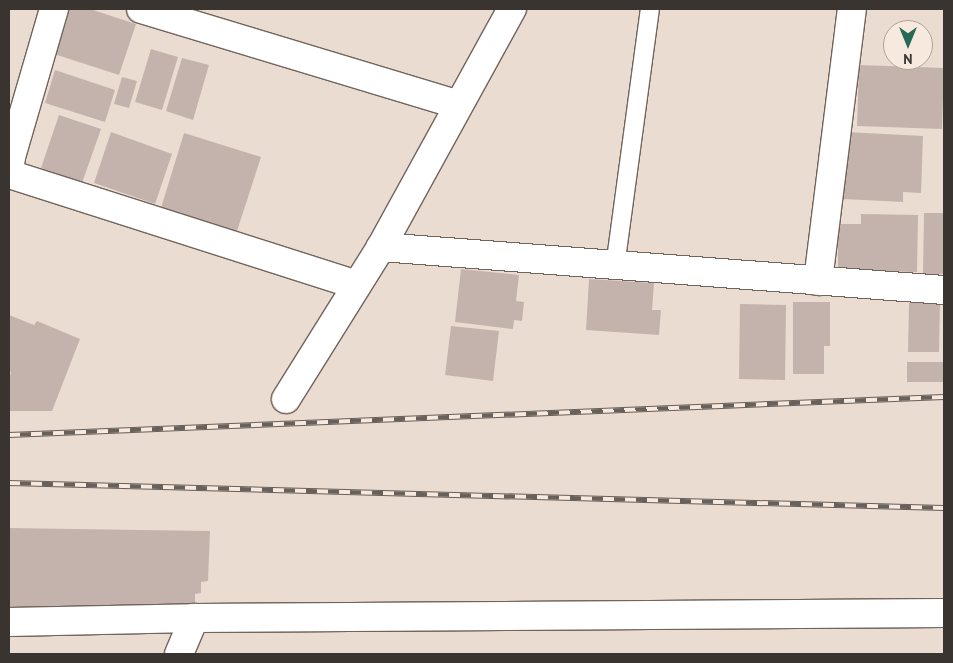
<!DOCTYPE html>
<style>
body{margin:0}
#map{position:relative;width:953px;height:663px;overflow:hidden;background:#ebdcd2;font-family:"PT Sans",sans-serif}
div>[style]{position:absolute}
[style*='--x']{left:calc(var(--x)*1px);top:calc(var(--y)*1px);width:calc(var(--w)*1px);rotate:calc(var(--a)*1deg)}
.building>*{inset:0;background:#c4b3ad}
.roads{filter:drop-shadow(1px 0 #71645b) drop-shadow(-1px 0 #71645b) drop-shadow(0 1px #71645b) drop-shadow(0 -1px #71645b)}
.lane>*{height:18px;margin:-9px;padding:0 9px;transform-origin:9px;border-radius:9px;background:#fff}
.street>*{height:28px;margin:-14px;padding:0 14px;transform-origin:14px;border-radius:14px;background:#fff}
.rail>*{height:5.5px;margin-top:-2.75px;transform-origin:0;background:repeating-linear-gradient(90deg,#f8e9df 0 11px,#68605a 0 22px);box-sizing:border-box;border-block:1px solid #68605a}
span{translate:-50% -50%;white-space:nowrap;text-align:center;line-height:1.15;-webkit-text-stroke:4.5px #f8e9df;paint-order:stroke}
.frame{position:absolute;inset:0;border:10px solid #3a3430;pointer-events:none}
.north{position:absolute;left:883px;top:20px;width:50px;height:50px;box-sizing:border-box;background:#f8e9df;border:1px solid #aca199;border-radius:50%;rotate:180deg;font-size:14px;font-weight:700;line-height:20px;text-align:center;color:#3a3430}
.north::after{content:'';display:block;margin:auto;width:18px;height:22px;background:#276856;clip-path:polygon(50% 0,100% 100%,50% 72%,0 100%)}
</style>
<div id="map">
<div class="building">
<i style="clip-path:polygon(69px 9px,90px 9px,136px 24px,119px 75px,54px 54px)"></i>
<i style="clip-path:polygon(151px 49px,178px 57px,162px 110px,135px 102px)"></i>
<i style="clip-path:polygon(182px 58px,209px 65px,193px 120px,166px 111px)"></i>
<i style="clip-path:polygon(859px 65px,944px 68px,942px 129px,857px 126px)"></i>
<i style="clip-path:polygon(55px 70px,115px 90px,105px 122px,45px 103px)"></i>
<i style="clip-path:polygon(122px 77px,137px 81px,129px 108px,114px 104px)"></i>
<i style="clip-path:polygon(59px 115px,101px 129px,82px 183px,41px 168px)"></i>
<i style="clip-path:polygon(111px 132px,172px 154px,155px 204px,94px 183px)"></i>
<i style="clip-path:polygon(846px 132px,923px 136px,921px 193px,903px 192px,903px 202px,843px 199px)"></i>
<i style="clip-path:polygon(184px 133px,261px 157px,237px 231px,161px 208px)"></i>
<i style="clip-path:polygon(924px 213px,944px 213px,944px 274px,923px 274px)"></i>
<i style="clip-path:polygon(861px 214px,918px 215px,917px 272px,838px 270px,838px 224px,861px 224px)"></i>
<i style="clip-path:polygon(461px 269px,519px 275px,516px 301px,524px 302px,522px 321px,514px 320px,513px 329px,455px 322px)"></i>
<i style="clip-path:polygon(589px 279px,654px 283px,652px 310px,661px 310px,659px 335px,586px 330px)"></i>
<i style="clip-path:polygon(793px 302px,830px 302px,830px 346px,824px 346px,824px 374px,793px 374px)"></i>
<i style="clip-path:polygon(909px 303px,940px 303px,939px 352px,908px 352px)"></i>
<i style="clip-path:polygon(740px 304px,786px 305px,785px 380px,739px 379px)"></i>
<i style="clip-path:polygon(9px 315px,34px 325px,37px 321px,80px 339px,52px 411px,9px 411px,9px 380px,11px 372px,9px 371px)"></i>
<i style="clip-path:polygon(451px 326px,499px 331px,493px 381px,445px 375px)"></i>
<i style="clip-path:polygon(907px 362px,944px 362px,944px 382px,907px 382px)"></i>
<i style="clip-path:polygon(9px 528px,210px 531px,208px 581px,201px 582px,201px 593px,195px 594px,195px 606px,9px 610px)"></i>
</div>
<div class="roads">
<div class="lane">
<i style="--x:615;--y:267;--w:260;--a:-82.3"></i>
</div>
<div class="street">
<i style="--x:141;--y:9;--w:331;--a:16.8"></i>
<i style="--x:9;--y:174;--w:364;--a:17.7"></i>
<i style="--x:9;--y:175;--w:18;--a:-84"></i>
<i style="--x:11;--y:157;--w:154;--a:-73.8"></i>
<i style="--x:381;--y:247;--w:565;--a:4.37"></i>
<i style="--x:818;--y:281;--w:274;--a:-82.9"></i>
<i style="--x:286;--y:399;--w:179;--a:-58"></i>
<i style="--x:381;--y:247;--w:272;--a:-61.2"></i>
<i style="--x:9;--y:622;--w:185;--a:-1.2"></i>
<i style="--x:194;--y:618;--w:750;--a:-0.38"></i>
<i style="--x:179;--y:654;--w:39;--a:-67"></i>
</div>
</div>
<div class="rail">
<i style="--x:9;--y:435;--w:936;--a:-2.33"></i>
<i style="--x:9;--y:483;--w:935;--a:1.53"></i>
</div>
<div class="frame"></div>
<div class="north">N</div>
</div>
